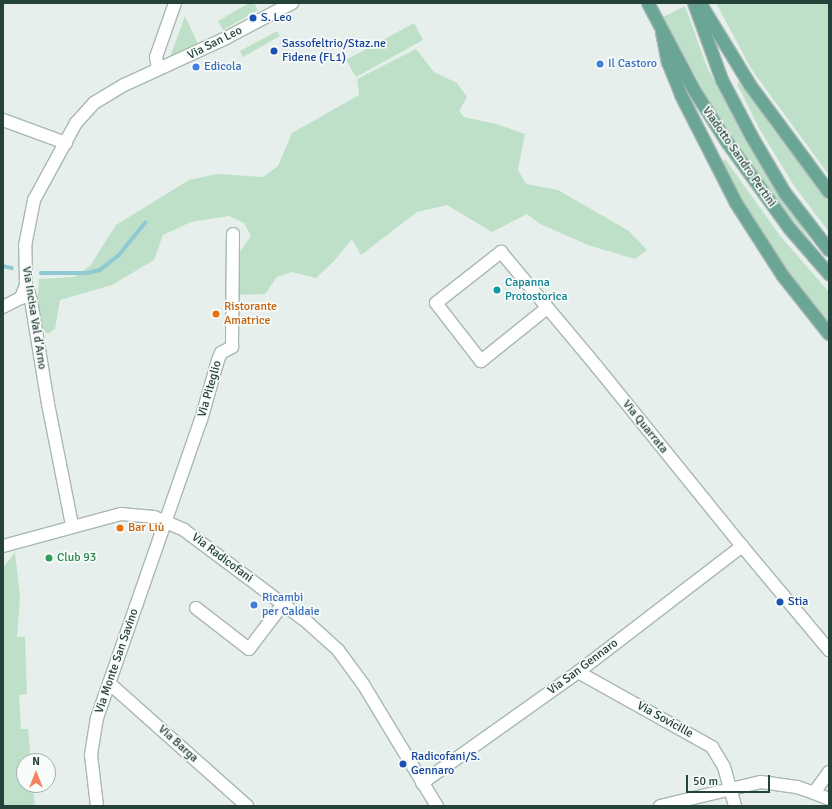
<!DOCTYPE html>
<meta charset="utf-8">
<style>
body{margin:0}
#map{position:relative;width:832px;height:809px;overflow:hidden;background:#e6efeb;font-family:Signika,sans-serif}
div>[style]{position:absolute}
[style*='--x']{left:calc(var(--x)*1px);top:calc(var(--y)*1px);width:calc(var(--w)*1px);rotate:calc(var(--a)*1deg)}
.green>*{inset:0;background:#bfe0c8}
.stream>*{height:3.5px;margin:-1.75px;padding:0 1.75px;transform-origin:1.75px;border-radius:1.75px;background:#8ec9d4}
.roads{filter:drop-shadow(1px 0 #a8b8b2) drop-shadow(-1px 0 #a8b8b2) drop-shadow(0 1px #a8b8b2) drop-shadow(0 -1px #a8b8b2)}
.street>*{height:12px;margin:-6px;padding:0 6px;transform-origin:6px;border-radius:6px;background:#fff}
.secondary>*{height:12px;margin:-6px;padding:0 6px;transform-origin:6px;border-radius:6px;background:#fff}
.primary>*{height:12px;margin:-6px;padding:0 6px;transform-origin:6px;border-radius:6px;background:#6aa596}
.dots>*{width:11px;height:11px;translate:-50% -50%;box-sizing:border-box;border:2px solid #f7fbf9;border-radius:50%}
span{translate:-50% -50%;white-space:nowrap;text-align:center;line-height:1.15;-webkit-text-stroke:3.5px #f7fbf9;paint-order:stroke}
.transit-label{font-size:12px;color:#164399}
.left{translate:0 -50%;text-align:left}
.street-label{font-size:12px;color:#24423a}
.shop-label{font-size:12px;color:#366cbe}
.culture-label{font-size:12px;color:#0d838f}
.food-label{font-size:12px;color:#c56008}
.leisure-label{font-size:12px;color:#27864d}
.frame{position:absolute;inset:0;border:4px solid #24423a;pointer-events:none}
.north{position:absolute;left:16px;top:753px;width:40px;height:40px;box-sizing:border-box;background:#f7fbf9;border:1px solid #a3b1ad;border-radius:50%;rotate:0deg;font-size:11px;font-weight:700;line-height:16px;text-align:center;color:#24423a}
.north::after{content:'';display:block;margin:auto;width:14px;height:18px;background:#f4845f;clip-path:polygon(50% 0,100% 100%,50% 72%,0 100%)}
.scale{position:absolute;left:686px;top:775px;width:84px;height:18px;box-sizing:border-box;border:2px solid #24423a;border-top:0;padding-left:5px;font-size:12px;line-height:14px;white-space:nowrap;color:#24423a;-webkit-text-stroke:3px #f7fbf9;paint-order:stroke}
</style>
<div id="map">
<div class="green">
<i style="clip-path:polygon(249px 3px,254px 3px,258px 10px,223px 30px,218px 21px)"></i>
<i style="clip-path:polygon(716px 3px,829px 3px,829px 175px,752px 70px)"></i>
<i style="clip-path:polygon(685px 6px,707px 67px,740px 129px,783px 201px,815px 246px,779px 204px,747px 160px,708px 99px,673px 36px,663px 17px)"></i>
<i style="clip-path:polygon(185px 16px,198px 44px,170px 57px)"></i>
<i style="clip-path:polygon(414px 23px,423px 40px,356px 77px,346px 60px)"></i>
<i style="clip-path:polygon(277px 31px,280px 36px,243px 57px,240px 51px)"></i>
<i style="clip-path:polygon(416px 49px,434px 72px,457px 83px,467px 97px,459px 111px,464px 117px,496px 124px,525px 134px,518px 170px,526px 184px,558px 190px,629px 231px,647px 250px,635px 259px,588px 245px,540px 224px,527px 214px,492px 232px,447px 205px,417px 212px,361px 255px,352px 239px,335px 260px,316px 278px,291px 272px,277px 277px,265px 294px,238px 295px,239px 253px,251px 236px,244px 223px,229px 216px,191px 222px,163px 235px,154px 260px,112px 285px,60px 300px,55px 329px,48px 334px,36px 324px,39px 279px,74px 277px,90px 266px,116px 225px,189px 180px,217px 174px,263px 177px,278px 166px,292px 133px,359px 95px,357px 79px)"></i>
<i style="clip-path:polygon(742px 81px,773px 129px,829px 202px,829px 232px,795px 187px,760px 130px,737px 84px)"></i>
<i style="clip-path:polygon(725px 159px,781px 237px,829px 292px,829px 325px,792px 280px,752px 219px,721px 162px)"></i>
<i style="clip-path:polygon(15px 552px,20px 598px,17px 637px,25px 637px,27px 694px,19px 695px,21px 729px,28px 729px,31px 761px,24px 761px,24px 785px,33px 785px,35px 806px,3px 806px,3px 568px)"></i>
</div>
<div class="stream">
<i style="--x:3;--y:266;--w:9;--a:13"></i>
<i style="--x:41;--y:273;--w:46;--a:0"></i>
<i style="--x:87;--y:273;--w:13;--a:-13"></i>
<i style="--x:100;--y:270;--w:23;--a:-38"></i>
<i style="--x:118;--y:256;--w:43;--a:-50.7"></i>
</div>
<div class="roads">
<div class="street">
<i style="--x:158;--y:69;--w:12;--a:-99"></i>
<i style="--x:156;--y:57;--w:57;--a:-70.6"></i>
<i style="--x:3;--y:120;--w:67;--a:20.1"></i>
<i style="--x:547;--y:308;--w:85;--a:141.2"></i>
<i style="--x:481;--y:361;--w:73;--a:-127.8"></i>
<i style="--x:436;--y:303;--w:83;--a:-38.1"></i>
<i style="--x:501;--y:252;--w:150;--a:50.1"></i>
<i style="--x:597;--y:367;--w:230;--a:51"></i>
<i style="--x:196;--y:608;--w:67;--a:37.7"></i>
<i style="--x:249;--y:649;--w:56;--a:-52.9"></i>
<i style="--x:578;--y:672;--w:154;--a:29.2"></i>
<i style="--x:712;--y:747;--w:23;--a:59"></i>
<i style="--x:724;--y:767;--w:41;--a:74.2"></i>
<i style="--x:109;--y:683;--w:185;--a:41.7"></i>
<i style="--x:97;--y:806;--w:51;--a:-96.7"></i>
<i style="--x:91;--y:755;--w:37;--a:-81"></i>
<i style="--x:97;--y:718;--w:316;--a:-70.8"></i>
<i style="--x:201;--y:420;--w:62;--a:-74.2"></i>
<i style="--x:218;--y:360;--w:8;--a:-67"></i>
<i style="--x:221;--y:353;--w:13;--a:-29"></i>
<i style="--x:232;--y:347;--w:113;--a:-89.5"></i>
<i style="--x:660;--y:806;--w:104;--a:-13.4"></i>
<i style="--x:761;--y:782;--w:36;--a:8"></i>
<i style="--x:797;--y:787;--w:18;--a:19"></i>
</div>
<div class="secondary">
<i style="--x:3;--y:307;--w:20;--a:-27"></i>
<i style="--x:21;--y:298;--w:14;--a:-69"></i>
<i style="--x:72;--y:525;--w:123;--a:-101.2"></i>
<i style="--x:48;--y:404;--w:105;--a:-99.3"></i>
<i style="--x:31;--y:300;--w:16;--a:-108"></i>
<i style="--x:26;--y:285;--w:39;--a:-91"></i>
<i style="--x:25;--y:246;--w:47;--a:-78.9"></i>
<i style="--x:34;--y:200;--w:88;--a:-61.4"></i>
<i style="--x:76;--y:123;--w:27;--a:-48"></i>
<i style="--x:94;--y:103;--w:35;--a:-31"></i>
<i style="--x:124;--y:85;--w:112;--a:-24.7"></i>
<i style="--x:226;--y:38;--w:75;--a:-27.9"></i>
<i style="--x:3;--y:546;--w:122;--a:-15.2"></i>
<i style="--x:121;--y:514;--w:33;--a:5"></i>
<i style="--x:154;--y:517;--w:33;--a:23"></i>
<i style="--x:184;--y:530;--w:154;--a:36.8"></i>
<i style="--x:307;--y:622;--w:42;--a:42.1"></i>
<i style="--x:338;--y:650;--w:42;--a:53.7"></i>
<i style="--x:363;--y:684;--w:143;--a:58.8"></i>
<i style="--x:829;--y:772;--w:26;--a:126"></i>
<i style="--x:814;--y:793;--w:16;--a:22"></i>
<i style="--x:422;--y:783;--w:191;--a:-35.4"></i>
<i style="--x:578;--y:672;--w:207;--a:-37.5"></i>
<i style="--x:742;--y:546;--w:136;--a:50.1"></i>
</div>
<div class="primary">
<i style="--x:648;--y:3;--w:98;--a:62.1"></i>
<i style="--x:694;--y:90;--w:62;--a:57.6"></i>
<i style="--x:727;--y:142;--w:107;--a:54.1"></i>
<i style="--x:790;--y:229;--w:60;--a:49.1"></i>
<i style="--x:694;--y:3;--w:82;--a:70"></i>
<i style="--x:722;--y:80;--w:64;--a:62.2"></i>
<i style="--x:752;--y:137;--w:65;--a:59.5"></i>
<i style="--x:785;--y:193;--w:72;--a:52.3"></i>
<i style="--x:700;--y:3;--w:96;--a:58.6"></i>
<i style="--x:750;--y:85;--w:133;--a:53.6"></i>
<i style="--x:662;--y:32;--w:31;--a:79"></i>
<i style="--x:668;--y:62;--w:35;--a:68"></i>
<i style="--x:681;--y:95;--w:121;--a:63"></i>
<i style="--x:736;--y:203;--w:87;--a:57.2"></i>
<i style="--x:783;--y:276;--w:74;--a:51.6"></i>
</div>
</div>
<div class="dots">
<i style="left:253px;top:18px;background:#1a4fb4"></i>
<i style="left:274px;top:51px;background:#1a4fb4"></i>
<i style="left:600px;top:64px;background:#3f7fe0"></i>
<i style="left:196px;top:67px;background:#3f7fe0"></i>
<i style="left:497px;top:290px;background:#0f9aa8"></i>
<i style="left:216px;top:314px;background:#e8710a"></i>
<i style="left:120px;top:528px;background:#e8710a"></i>
<i style="left:49px;top:558px;background:#2e9e5b"></i>
<i style="left:780px;top:602px;background:#1a4fb4"></i>
<i style="left:254px;top:605px;background:#3f7fe0"></i>
<i style="left:403px;top:764px;background:#1a4fb4"></i>
</div>
<div class="transit-label">
<span class="left" style="left:261px;top:18px">S. Leo</span>
<span class="left" style="left:282px;top:51px">Sassofeltrio/Staz.ne<br>Fidene (FL1)</span>
<span class="left" style="left:788px;top:602px">Stia</span>
<span class="left" style="left:411px;top:764px">Radicofani/S.<br>Gennaro</span>
</div>
<div class="street-label">
<span style="left:215px;top:43px;rotate:-27deg">Via San Leo</span>
<span style="left:739px;top:157px;rotate:55deg">Viadotto Sandro Pertini</span>
<span style="left:34px;top:318px;rotate:81deg">Via Incisa Val d'Arno</span>
<span style="left:210px;top:389px;rotate:-74deg">Via Piteglio</span>
<span style="left:645px;top:427px;rotate:51deg">Via Quarrata</span>
<span style="left:222px;top:558px;rotate:37deg">Via Radicofani</span>
<span style="left:117px;top:661px;rotate:-71deg">Via Monte San Savino</span>
<span style="left:583px;top:667px;rotate:-37deg">Via San Gennaro</span>
<span style="left:665px;top:720px;rotate:29deg">Via Sovicille</span>
<span style="left:178px;top:744px;rotate:42deg">Via Barga</span>
</div>
<div class="shop-label">
<span class="left" style="left:608px;top:64px">Il Castoro</span>
<span class="left" style="left:204px;top:67px">Edicola</span>
<span class="left" style="left:262px;top:605px">Ricambi<br>per Caldaie</span>
</div>
<div class="culture-label">
<span class="left" style="left:505px;top:290px">Capanna<br>Protostorica</span>
</div>
<div class="food-label">
<span class="left" style="left:224px;top:314px">Ristorante<br>Amatrice</span>
<span class="left" style="left:128px;top:528px">Bar Liù</span>
</div>
<div class="leisure-label">
<span class="left" style="left:57px;top:558px">Club 93</span>
</div>
<div class="frame"></div>
<div class="north">N</div>
<div class="scale">50 m</div>
</div>
